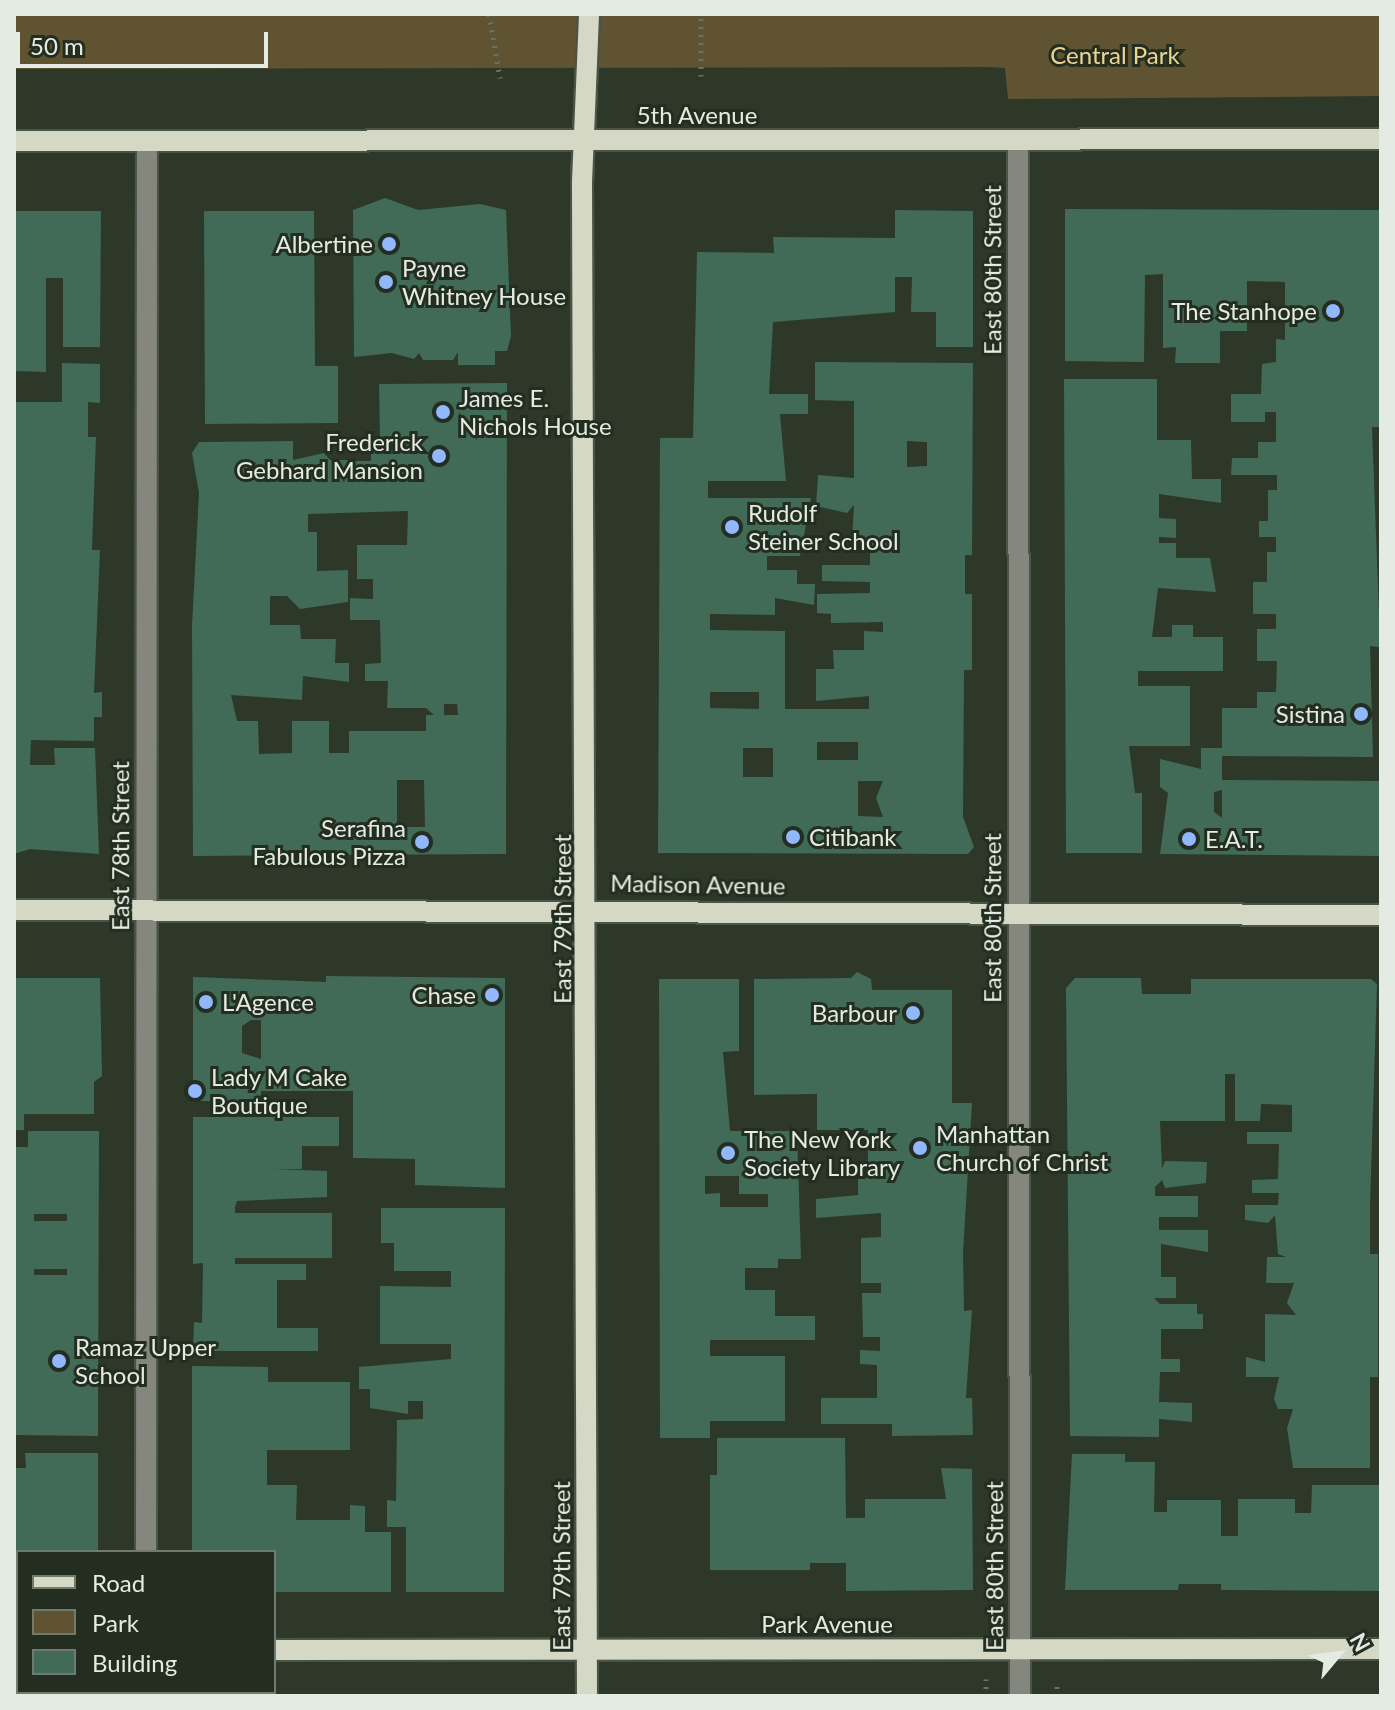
<!DOCTYPE html>
<style>
body{margin:0}
#map{position:relative;width:1395px;height:1710px;overflow:hidden;background:#2d3829;font-family:Lato,sans-serif}
div>[style]{position:absolute}
[style*='--x']{left:calc(var(--x)*1px);top:calc(var(--y)*1px);width:calc(var(--w)*1px);rotate:calc(var(--a)*1deg)}
.green>*{inset:0;background:#605332}
.building>*{inset:0;background:#416b57}
.path>*{height:5px;margin-top:-2.5px;transform-origin:0;background:repeating-linear-gradient(90deg,#687265 0 2px,transparent 0 8px)}
.roads{filter:drop-shadow(2px 0 #4a5547) drop-shadow(-2px 0 #4a5547) drop-shadow(0 2px #4a5547) drop-shadow(0 -2px #4a5547)}
.minor>*{height:20px;margin:-10px;padding:0 10px;transform-origin:10px;border-radius:10px;background:#85867d}
.major>*{height:20px;margin:-10px;padding:0 10px;transform-origin:10px;border-radius:10px;background:#d6d8c6}
.dots>*{width:22px;height:22px;translate:-50% -50%;box-sizing:border-box;border:4px solid #232e20;border-radius:50%}
span{translate:-50% -50%;white-space:nowrap;text-align:center;line-height:1.15;-webkit-text-stroke:6px #232e20;paint-order:stroke}
.park-label{font-size:24px;color:#eed493}
.street-label{font-size:24px;color:#e4ebe2}
.poi-label{font-size:24px;color:#e4ebe2}
.right{translate:-100% -50%;text-align:right}
.left{translate:0 -50%;text-align:left}
.frame{position:absolute;inset:0;border:16px solid #e4ebe2;pointer-events:none}
.legend{position:absolute;left:16px;top:1550px;width:260px;height:144px;box-sizing:border-box;background:#232e20;border:2px solid #707a6e;margin:0;padding:10px 14px;list-style:none;font-size:24px;color:#e4ebe2}
.legend li{display:flex;align-items:center;gap:16px;height:40px}
.legend b{width:40px;border:2px solid #707a6e}
.north{position:absolute;left:1299px;top:1614px;width:80px;height:80px;-webkit-text-stroke:6px #232e20;paint-order:stroke;rotate:61deg;font-size:22px;font-weight:700;line-height:32px;text-align:center;color:#e4ebe2}
.north::after{content:'';display:block;margin:auto;width:28px;height:36px;background:#e4ebe2;clip-path:polygon(50% 0,100% 100%,50% 72%,0 100%)}
.scale{position:absolute;left:16px;top:32px;width:252px;height:36px;box-sizing:border-box;border:4px solid #e4ebe2;border-top:0;padding-left:10px;font-size:24px;line-height:28px;white-space:nowrap;color:#e4ebe2;-webkit-text-stroke:6px #232e20;paint-order:stroke}
</style>
<div id="map">
<div class="green">
<i style="clip-path:polygon(14px 14px,1381px 14px,1381px 96px,1008px 99px,1005px 68px,988px 67px,14px 69px)"></i>
</div>
<div class="building">
<i style="clip-path:polygon(385px 198px,418px 210px,480px 204px,506px 210px,511px 336px,507px 351px,495px 351px,495px 365px,458px 365px,458px 352px,453px 360px,423px 360px,419px 353px,414px 359px,392px 353px,354px 357px,353px 210px)"></i>
<i style="clip-path:polygon(evenodd,1065px 209px,1381px 210px,1380px 427px,1372px 427px,1379px 615px,1379px 647px,1370px 646px,1373px 757px,1222px 756px,1222px 780px,1381px 781px,1381px 856px,1160px 854px,1168px 793px,1160px 787px,1160px 759px,1201px 769px,1201px 748px,1222px 748px,1222px 708px,1257px 708px,1257px 692px,1276px 692px,1277px 661px,1257px 661px,1257px 629px,1276px 629px,1276px 614px,1253px 614px,1253px 582px,1267px 582px,1267px 552px,1276px 552px,1276px 537px,1259px 537px,1259px 521px,1268px 521px,1268px 490px,1277px 490px,1277px 475px,1231px 475px,1232px 458px,1258px 458px,1258px 442px,1276px 442px,1276px 412px,1265px 412px,1265px 422px,1231px 422px,1231px 394px,1261px 394px,1262px 364px,1276px 362px,1276px 339px,1285px 340px,1285px 282px,1247px 281px,1247px 331px,1220px 331px,1220px 363px,1175px 363px,1176px 347px,1163px 348px,1163px 274px,1145px 275px,1144px 362px,1065px 361px,1065px 209px,1222px 790px,1222px 818px,1214px 812px,1214px 792px,1222px 790px)"></i>
<i style="clip-path:polygon(evenodd,895px 210px,973px 211px,973px 347px,936px 347px,936px 312px,911px 312px,912px 277px,895px 277px,895px 312px,773px 322px,769px 394px,808px 394px,808px 414px,780px 414px,786px 481px,708px 481px,708px 498px,811px 498px,800px 556px,767px 556px,767px 570px,797px 570px,797px 584px,815px 584px,814px 605px,775px 598px,775px 615px,710px 614px,710px 630px,785px 631px,785px 709px,869px 709px,869px 696px,816px 701px,816px 669px,834px 669px,833px 650px,864px 650px,864px 631px,883px 632px,883px 622px,831px 623px,831px 614px,817px 613px,817px 594px,870px 593px,870px 582px,822px 581px,822px 565px,870px 565px,870px 541px,852px 541px,854px 505px,847px 513px,816px 506px,818px 475px,854px 478px,854px 401px,815px 400px,815px 362px,973px 363px,972px 555px,965px 555px,965px 594px,972px 594px,972px 670px,964px 670px,963px 817px,974px 847px,968px 854px,658px 853px,660px 438px,693px 438px,697px 252px,774px 253px,773px 237px,895px 238px,895px 210px,907px 441px,927px 442px,927px 466px,907px 467px,907px 441px,895px 210px,710px 692px,759px 692px,759px 709px,710px 708px,710px 692px,895px 210px,817px 742px,858px 742px,858px 760px,817px 760px,817px 742px,895px 210px,743px 748px,773px 748px,773px 777px,743px 777px,743px 748px,895px 210px,858px 781px,883px 781px,876px 798px,883px 817px,858px 816px,858px 781px)"></i>
<i style="clip-path:polygon(14px 211px,101px 211px,100px 347px,63px 347px,63px 278px,46px 278px,46px 372px,14px 371px)"></i>
<i style="clip-path:polygon(204px 211px,314px 211px,315px 366px,338px 366px,338px 423px,205px 424px)"></i>
<i style="clip-path:polygon(62px 363px,100px 364px,100px 403px,88px 402px,88px 437px,96px 437px,92px 550px,100px 550px,94px 693px,102px 692px,102px 717px,94px 717px,94px 741px,31px 740px,30px 765px,55px 765px,54px 748px,95px 748px,99px 854px,30px 849px,14px 854px,14px 402px,62px 402px)"></i>
<i style="clip-path:polygon(1064px 379px,1157px 379px,1157px 440px,1191px 440px,1192px 479px,1221px 479px,1221px 503px,1159px 494px,1159px 518px,1176px 519px,1176px 538px,1159px 537px,1159px 543px,1176px 543px,1176px 558px,1210px 558px,1216px 592px,1158px 588px,1152px 637px,1172px 637px,1172px 625px,1193px 625px,1193px 637px,1223px 637px,1223px 671px,1138px 671px,1138px 686px,1190px 686px,1190px 746px,1129px 746px,1135px 793px,1142px 793px,1142px 853px,1066px 853px)"></i>
<i style="clip-path:polygon(evenodd,507px 383px,506px 854px,193px 856px,192px 625px,199px 493px,192px 453px,199px 442px,293px 441px,293px 460px,324px 453px,330px 460px,348px 460px,352px 480px,352px 461px,371px 461px,371px 450px,407px 450px,406px 441px,380px 441px,379px 384px,507px 383px,408px 511px,407px 545px,357px 545px,357px 579px,373px 579px,373px 599px,350px 598px,350px 620px,380px 620px,381px 663px,365px 664px,365px 681px,388px 681px,387px 708px,426px 708px,434px 715px,426px 715px,426px 731px,349px 731px,349px 753px,329px 753px,329px 721px,292px 721px,292px 753px,259px 754px,258px 721px,237px 721px,231px 695px,302px 700px,303px 676px,349px 682px,349px 663px,335px 663px,336px 639px,301px 639px,300px 625px,270px 625px,270px 596px,287px 596px,300px 609px,348px 602px,348px 570px,317px 571px,317px 532px,308px 532px,308px 514px,408px 511px,507px 383px,444px 704px,457px 704px,458px 715px,444px 715px,444px 704px,507px 383px,397px 780px,424px 780px,425px 827px,397px 827px,397px 780px)"></i>
<i style="clip-path:polygon(857px 972px,871px 979px,872px 990px,952px 990px,952px 1103px,972px 1103px,963px 1253px,964px 1311px,972px 1310px,966px 1398px,972px 1398px,973px 1435px,892px 1436px,892px 1424px,821px 1424px,821px 1398px,877px 1398px,877px 1365px,860px 1364px,860px 1350px,880px 1351px,880px 1337px,863px 1337px,862px 1293px,881px 1293px,881px 1283px,861px 1283px,861px 1238px,881px 1237px,881px 1213px,816px 1218px,816px 1199px,858px 1195px,858px 1178px,880px 1178px,881px 1165px,868px 1165px,868px 1130px,817px 1130px,817px 1094px,754px 1095px,754px 979px,851px 978px)"></i>
<i style="clip-path:polygon(evenodd,326px 976px,505px 978px,505px 1188px,415px 1185px,415px 1159px,353px 1158px,353px 1091px,261px 1091px,261px 1101px,193px 1101px,193px 977px,326px 982px,326px 976px,251px 1020px,261px 1020px,261px 1059px,242px 1053px,242px 1026px,251px 1020px)"></i>
<i style="clip-path:polygon(14px 978px,100px 978px,102px 1076px,94px 1082px,94px 1114px,24px 1114px,24px 1130px,14px 1130px)"></i>
<i style="clip-path:polygon(1075px 978px,1141px 978px,1142px 994px,1191px 994px,1191px 979px,1371px 979px,1377px 984px,1370px 1205px,1370px 1254px,1378px 1254px,1378px 1377px,1370px 1377px,1370px 1468px,1293px 1468px,1287px 1428px,1293px 1409px,1278px 1409px,1274px 1399px,1279px 1377px,1246px 1377px,1246px 1357px,1265px 1362px,1265px 1314px,1296px 1315px,1287px 1303px,1294px 1283px,1266px 1283px,1267px 1257px,1286px 1257px,1278px 1254px,1275px 1215px,1268px 1223px,1245px 1220px,1245px 1205px,1278px 1205px,1279px 1193px,1252px 1193px,1252px 1180px,1278px 1179px,1279px 1144px,1247px 1144px,1247px 1132px,1292px 1132px,1292px 1105px,1261px 1104px,1260px 1121px,1235px 1121px,1235px 1074px,1225px 1074px,1225px 1121px,1160px 1121px,1162px 1169px,1165px 1161px,1207px 1162px,1206px 1183px,1165px 1188px,1162px 1180px,1155px 1187px,1155px 1196px,1198px 1196px,1198px 1217px,1159px 1217px,1159px 1230px,1208px 1230px,1208px 1252px,1161px 1244px,1161px 1277px,1176px 1277px,1176px 1298px,1154px 1298px,1160px 1304px,1197px 1304px,1197px 1314px,1203px 1314px,1203px 1329px,1161px 1329px,1161px 1359px,1180px 1359px,1180px 1372px,1160px 1372px,1159px 1402px,1192px 1403px,1192px 1422px,1159px 1419px,1159px 1437px,1070px 1436px,1066px 988px)"></i>
<i style="clip-path:polygon(evenodd,659px 979px,739px 979px,739px 1051px,723px 1052px,730px 1131px,797px 1131px,801px 1259px,778px 1259px,778px 1268px,745px 1268px,745px 1290px,775px 1290px,775px 1316px,815px 1316px,815px 1340px,710px 1340px,710px 1356px,785px 1356px,785px 1421px,710px 1421px,710px 1438px,660px 1438px,659px 979px,705px 1176px,739px 1176px,739px 1194px,768px 1194px,768px 1207px,720px 1207px,720px 1193px,705px 1194px,705px 1176px)"></i>
<i style="clip-path:polygon(193px 1117px,339px 1117px,339px 1146px,302px 1146px,302px 1169px,273px 1169px,327px 1171px,327px 1197px,237px 1201px,235px 1207px,235px 1213px,332px 1213px,332px 1258px,235px 1258px,235px 1264px,306px 1264px,306px 1280px,277px 1280px,277px 1328px,318px 1328px,318px 1351px,193px 1351px,194px 1322px,202px 1323px,203px 1263px,193px 1264px)"></i>
<i style="clip-path:polygon(evenodd,28px 1131px,99px 1131px,98px 1436px,14px 1435px,14px 1147px,28px 1147px,28px 1131px,34px 1214px,67px 1214px,67px 1221px,34px 1221px,34px 1214px,28px 1131px,34px 1269px,67px 1269px,67px 1275px,34px 1275px,34px 1269px)"></i>
<i style="clip-path:polygon(381px 1208px,505px 1208px,504px 1592px,406px 1592px,406px 1527px,387px 1527px,387px 1500px,396px 1501px,397px 1420px,423px 1419px,423px 1401px,408px 1401px,408px 1414px,370px 1408px,370px 1389px,359px 1389px,359px 1367px,451px 1359px,451px 1344px,380px 1344px,380px 1286px,451px 1287px,451px 1271px,394px 1271px,394px 1243px,381px 1243px)"></i>
<i style="clip-path:polygon(192px 1366px,268px 1367px,268px 1382px,350px 1382px,350px 1450px,267px 1450px,267px 1485px,297px 1485px,296px 1520px,350px 1520px,350px 1505px,365px 1506px,365px 1532px,391px 1532px,391px 1592px,274px 1592px,274px 1552px,192px 1552px)"></i>
<i style="clip-path:polygon(717px 1438px,845px 1438px,846px 1518px,865px 1518px,865px 1499px,946px 1499px,941px 1468px,972px 1469px,973px 1590px,846px 1591px,846px 1563px,810px 1563px,810px 1570px,710px 1570px,710px 1475px,717px 1475px)"></i>
<i style="clip-path:polygon(25px 1453px,98px 1453px,98px 1552px,18px 1552px,14px 1588px,14px 1468px,26px 1468px)"></i>
<i style="clip-path:polygon(1072px 1454px,1125px 1454px,1125px 1462px,1155px 1462px,1154px 1512px,1167px 1512px,1167px 1500px,1221px 1500px,1221px 1536px,1238px 1536px,1238px 1499px,1295px 1499px,1295px 1513px,1311px 1513px,1312px 1485px,1381px 1485px,1381px 1591px,1221px 1590px,1221px 1584px,1179px 1584px,1178px 1590px,1065px 1590px)"></i>
</div>
<div class="path">
<i style="--x:489;--y:14;--w:65;--a:80.2"></i>
<i style="--x:701;--y:76;--w:62;--a:-90"></i>
<i style="--x:986;--y:1696;--w:17;--a:-90"></i>
<i style="--x:1057;--y:1696;--w:15;--a:-90"></i>
</div>
<div class="roads">
<div class="minor">
<i style="--x:1018;--y:141;--w:1555;--a:89.93"></i>
<i style="--x:146;--y:1552;--w:1411;--a:-89.96"></i>
<i style="--x:147;--y:1692;--w:4;--a:90"></i>
</div>
<div class="major">
<i style="--x:14;--y:141;--w:1367;--a:-0.08"></i>
<i style="--x:14;--y:910;--w:1367;--a:0.21"></i>
<i style="--x:14;--y:1650;--w:4;--a:0"></i>
<i style="--x:274;--y:1650;--w:1107;--a:-0.05"></i>
<i style="--x:587;--y:1696;--w:1514;--a:-90.19"></i>
<i style="--x:582;--y:182;--w:168;--a:-87.6"></i>
</div>
</div>
<div class="dots">
<i style="left:389px;top:244px;background:#91b8fd"></i>
<i style="left:386px;top:282px;background:#91b8fd"></i>
<i style="left:1333px;top:311px;background:#91b8fd"></i>
<i style="left:443px;top:412px;background:#91b8fd"></i>
<i style="left:439px;top:456px;background:#91b8fd"></i>
<i style="left:732px;top:527px;background:#91b8fd"></i>
<i style="left:1361px;top:714px;background:#91b8fd"></i>
<i style="left:793px;top:837px;background:#91b8fd"></i>
<i style="left:1189px;top:839px;background:#91b8fd"></i>
<i style="left:422px;top:842px;background:#91b8fd"></i>
<i style="left:492px;top:995px;background:#91b8fd"></i>
<i style="left:206px;top:1002px;background:#91b8fd"></i>
<i style="left:913px;top:1013px;background:#91b8fd"></i>
<i style="left:195px;top:1091px;background:#91b8fd"></i>
<i style="left:920px;top:1148px;background:#91b8fd"></i>
<i style="left:728px;top:1153px;background:#91b8fd"></i>
<i style="left:59px;top:1361px;background:#91b8fd"></i>
</div>
<div class="park-label">
<span style="left:1115px;top:55px">Central Park</span>
</div>
<div class="street-label">
<span style="left:697px;top:115px">5th Avenue</span>
<span style="left:992px;top:270px;rotate:-90deg">East 80th Street</span>
<span style="left:120px;top:846px;rotate:-90deg">East 78th Street</span>
<span style="left:698px;top:884px;rotate:1deg">Madison Avenue</span>
<span style="left:992px;top:918px;rotate:-90deg">East 80th Street</span>
<span style="left:562px;top:919px;rotate:-90deg">East 79th Street</span>
<span style="left:561px;top:1566px;rotate:-90deg">East 79th Street</span>
<span style="left:994px;top:1566px;rotate:-90deg">East 80th Street</span>
<span style="left:827px;top:1624px">Park Avenue</span>
</div>
<div class="poi-label">
<span class="right" style="left:373px;top:244px">Albertine</span>
<span class="left" style="left:402px;top:282px">Payne<br>Whitney House</span>
<span class="right" style="left:1317px;top:311px">The Stanhope</span>
<span class="left" style="left:459px;top:412px">James E.<br>Nichols House</span>
<span class="right" style="left:423px;top:456px">Frederick<br>Gebhard Mansion</span>
<span class="left" style="left:748px;top:527px">Rudolf<br>Steiner School</span>
<span class="right" style="left:1345px;top:714px">Sistina</span>
<span class="right" style="left:406px;top:842px">Serafina<br>Fabulous Pizza</span>
<span class="left" style="left:809px;top:837px">Citibank</span>
<span class="left" style="left:1205px;top:839px">E.A.T.</span>
<span class="right" style="left:476px;top:995px">Chase</span>
<span class="left" style="left:222px;top:1002px">L'Agence</span>
<span class="right" style="left:897px;top:1013px">Barbour</span>
<span class="left" style="left:211px;top:1091px">Lady M Cake<br>Boutique</span>
<span class="left" style="left:936px;top:1148px">Manhattan<br>Church of Christ</span>
<span class="left" style="left:744px;top:1153px">The New York<br>Society Library</span>
<span class="left" style="left:75px;top:1361px">Ramaz Upper<br>School</span>
</div>
<div class="frame"></div>
<ul class="legend">
<li><b style="height:10px;background:#d6d8c6"></b>Road</li>
<li><b style="height:22px;background:#605332"></b>Park</li>
<li><b style="height:22px;background:#416b57"></b>Building</li>
</ul>
<div class="north">N</div>
<div class="scale">50 m</div>
</div>
